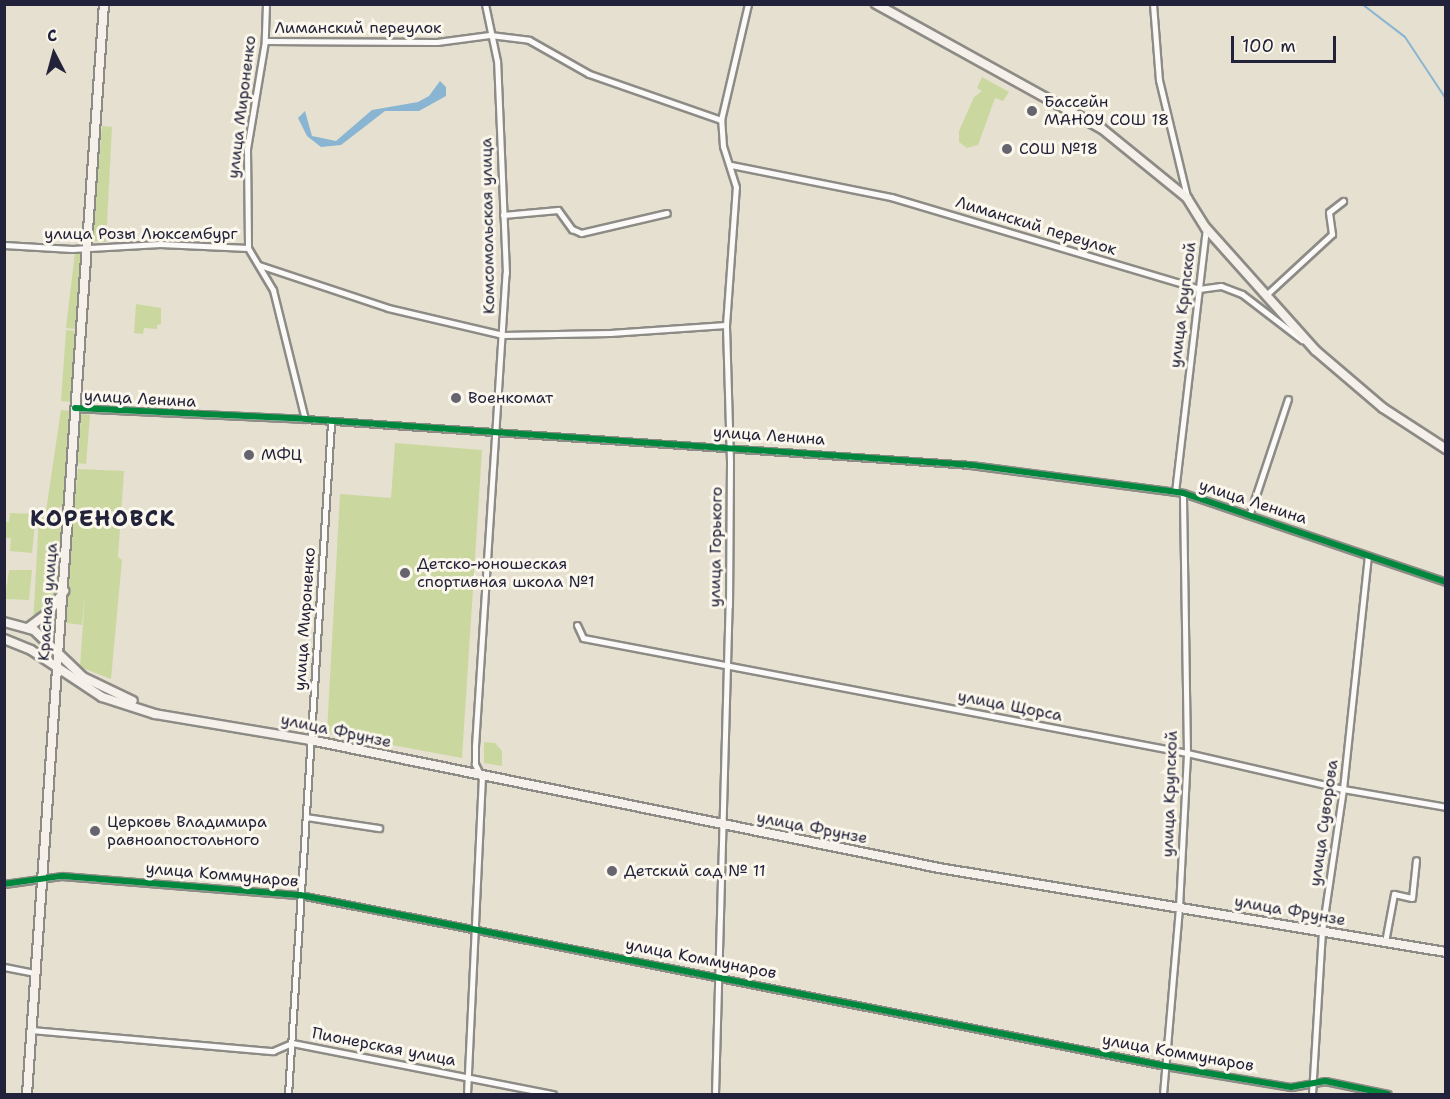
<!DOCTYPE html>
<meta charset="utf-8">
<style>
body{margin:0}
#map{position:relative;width:1450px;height:1099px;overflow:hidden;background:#e5e0cf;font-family:"Shantell Sans",sans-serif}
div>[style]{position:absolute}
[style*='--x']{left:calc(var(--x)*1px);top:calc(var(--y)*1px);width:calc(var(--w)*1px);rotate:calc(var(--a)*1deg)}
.green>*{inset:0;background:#cad89f}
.water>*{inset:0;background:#89b5d3}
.stream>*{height:2px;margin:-1px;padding:0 1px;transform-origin:1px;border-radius:1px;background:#89b5d3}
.roads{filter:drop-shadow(2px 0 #8d8b86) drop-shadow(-2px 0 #8d8b86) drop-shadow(0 2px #8d8b86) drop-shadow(0 -2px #8d8b86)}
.street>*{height:5px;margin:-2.5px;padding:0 2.5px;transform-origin:2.5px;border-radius:2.5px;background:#fbfaf8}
.secondary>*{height:8px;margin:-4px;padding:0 4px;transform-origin:4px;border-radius:4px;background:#f5f1ea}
.cycleway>*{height:6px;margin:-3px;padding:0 3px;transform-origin:3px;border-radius:3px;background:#00873e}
.dots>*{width:16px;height:16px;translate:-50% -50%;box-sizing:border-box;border:3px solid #fbf7ec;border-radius:50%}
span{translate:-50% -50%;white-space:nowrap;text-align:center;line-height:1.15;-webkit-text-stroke:6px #fbf7ec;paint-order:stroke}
.street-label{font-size:16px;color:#22223b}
.poi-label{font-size:16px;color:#22223b}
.left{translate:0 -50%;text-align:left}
.district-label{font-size:22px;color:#22223b;font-weight:700;letter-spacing:1.5px}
.frame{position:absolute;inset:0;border:6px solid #22223b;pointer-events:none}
.north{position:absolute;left:24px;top:24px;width:60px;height:60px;-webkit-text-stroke:4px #fbf7ec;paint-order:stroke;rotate:354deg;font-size:16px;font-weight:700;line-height:24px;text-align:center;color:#22223b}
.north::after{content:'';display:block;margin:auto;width:21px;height:27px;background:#22223b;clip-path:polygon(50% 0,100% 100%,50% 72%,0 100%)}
.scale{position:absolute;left:1231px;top:36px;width:105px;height:27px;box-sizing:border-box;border:3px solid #22223b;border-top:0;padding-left:8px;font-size:18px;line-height:21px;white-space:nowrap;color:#22223b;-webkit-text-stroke:4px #fbf7ec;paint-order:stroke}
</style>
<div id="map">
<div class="green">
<i style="clip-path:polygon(982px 77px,1009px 92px,1003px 101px,995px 98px,978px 145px,967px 148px,959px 142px,959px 131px,974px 97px,982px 91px,977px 88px)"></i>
<i style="clip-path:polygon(102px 126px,112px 127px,106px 242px,92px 241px)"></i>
<i style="clip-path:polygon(75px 252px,82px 253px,75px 329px,66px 328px)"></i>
<i style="clip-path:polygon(136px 304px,161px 308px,161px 324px,157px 325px,157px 329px,144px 328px,143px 334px,134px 333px)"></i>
<i style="clip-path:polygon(66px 330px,75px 331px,72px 402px,61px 401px)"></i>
<i style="clip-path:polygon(61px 410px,72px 411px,64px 506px,46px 511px)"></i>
<i style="clip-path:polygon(81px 414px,90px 415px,86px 464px,78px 463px)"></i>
<i style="clip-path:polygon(395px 443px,482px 450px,462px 758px,327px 733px,340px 494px,391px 498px)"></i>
<i style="clip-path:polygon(78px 469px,124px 471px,118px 557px,122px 560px,111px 679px,80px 667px,85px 595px,82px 625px,59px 622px,58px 628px,33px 625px,39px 515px,69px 510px,87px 516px,74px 508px)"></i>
<i style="clip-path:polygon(10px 513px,36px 514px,32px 553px,10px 551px,11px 538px,4px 538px,5px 522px,9px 522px)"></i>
<i style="clip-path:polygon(9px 570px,32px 570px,29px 600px,5px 599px)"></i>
<i style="clip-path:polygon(484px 742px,495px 743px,502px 751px,502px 766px,484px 763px)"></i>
</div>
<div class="water">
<i style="clip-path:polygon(440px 81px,446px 87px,446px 96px,419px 111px,385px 111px,341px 145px,321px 147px,307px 136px,298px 118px,305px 111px,312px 136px,336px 141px,372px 110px,418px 102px,429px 96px)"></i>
</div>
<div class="stream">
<i style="--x:1362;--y:4;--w:54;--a:37.5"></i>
<i style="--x:1405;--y:37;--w:74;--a:56.5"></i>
</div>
<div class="roads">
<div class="street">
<i style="--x:266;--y:4;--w:37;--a:92"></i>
<i style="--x:265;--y:41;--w:109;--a:99.5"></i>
<i style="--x:247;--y:149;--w:99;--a:89.4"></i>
<i style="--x:248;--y:248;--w:49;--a:59.2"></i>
<i style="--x:273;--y:290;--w:133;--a:76.1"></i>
<i style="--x:1153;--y:4;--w:76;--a:85.5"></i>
<i style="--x:1159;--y:80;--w:120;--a:76.5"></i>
<i style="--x:265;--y:41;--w:172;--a:0.3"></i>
<i style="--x:437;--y:42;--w:53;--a:-7.5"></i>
<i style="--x:490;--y:35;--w:39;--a:7"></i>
<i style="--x:529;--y:40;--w:69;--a:29.5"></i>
<i style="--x:589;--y:74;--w:140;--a:19.2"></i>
<i style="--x:731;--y:165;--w:163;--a:11.3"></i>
<i style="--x:891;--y:197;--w:321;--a:16.6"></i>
<i style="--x:1199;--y:289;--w:22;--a:-8"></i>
<i style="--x:1221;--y:286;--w:22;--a:21"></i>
<i style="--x:1242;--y:294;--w:76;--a:37.5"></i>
<i style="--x:503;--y:215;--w:55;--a:-5.2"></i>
<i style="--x:558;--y:210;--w:24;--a:54"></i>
<i style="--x:572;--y:229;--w:10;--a:24"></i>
<i style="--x:581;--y:233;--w:88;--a:-13.1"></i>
<i style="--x:4;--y:245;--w:68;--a:3.4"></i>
<i style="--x:72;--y:249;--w:88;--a:-3.3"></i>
<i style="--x:160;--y:244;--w:88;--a:2.6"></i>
<i style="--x:259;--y:265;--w:136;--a:18.4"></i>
<i style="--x:388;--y:308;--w:118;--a:13.2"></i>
<i style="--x:503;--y:335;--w:107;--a:-1.1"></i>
<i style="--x:610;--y:333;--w:116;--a:-3.9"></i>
<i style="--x:1266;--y:295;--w:90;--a:-42.7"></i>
<i style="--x:1332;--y:234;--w:22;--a:-98"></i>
<i style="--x:1329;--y:212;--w:18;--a:-38"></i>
<i style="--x:75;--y:408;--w:230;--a:2.7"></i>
<i style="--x:305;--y:419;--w:668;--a:3.95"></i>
<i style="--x:971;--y:465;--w:214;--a:7.5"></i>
<i style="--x:1183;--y:493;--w:278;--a:18.7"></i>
<i style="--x:1175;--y:492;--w:266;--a:-83.3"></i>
<i style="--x:1250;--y:513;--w:120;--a:-71.6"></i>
<i style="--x:577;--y:625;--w:14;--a:65"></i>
<i style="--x:583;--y:638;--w:615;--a:10.78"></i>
<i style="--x:1187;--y:753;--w:160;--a:13"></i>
<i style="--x:1343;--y:789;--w:105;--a:9.9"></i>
<i style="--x:306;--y:817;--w:74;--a:8.6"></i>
<i style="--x:4;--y:884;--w:59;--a:-7.9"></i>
<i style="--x:62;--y:876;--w:239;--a:4.6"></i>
<i style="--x:300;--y:895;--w:882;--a:11.18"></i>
<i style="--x:1165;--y:1066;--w:128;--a:9.5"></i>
<i style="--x:1291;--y:1087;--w:35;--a:-10"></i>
<i style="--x:1325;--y:1081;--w:64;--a:11.7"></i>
<i style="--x:1385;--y:942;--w:49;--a:-79.4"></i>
<i style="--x:1394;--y:894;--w:18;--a:13"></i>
<i style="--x:1412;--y:898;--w:38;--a:-84"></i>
<i style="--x:4;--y:967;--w:32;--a:11"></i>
<i style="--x:31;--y:1030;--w:243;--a:5"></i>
<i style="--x:273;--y:1051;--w:21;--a:-23"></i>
<i style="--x:292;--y:1043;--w:266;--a:11.1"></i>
<i style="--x:288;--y:1094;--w:672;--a:-86.33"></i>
<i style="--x:467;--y:1094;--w:316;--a:-87.3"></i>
<i style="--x:482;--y:778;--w:16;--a:-117"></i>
<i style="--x:475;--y:764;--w:18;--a:-90"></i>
<i style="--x:475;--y:746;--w:474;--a:-86.3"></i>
<i style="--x:506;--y:273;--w:212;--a:-92.4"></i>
<i style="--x:497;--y:61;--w:58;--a:-101.9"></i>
<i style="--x:715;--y:1094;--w:488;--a:-88.4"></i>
<i style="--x:729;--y:606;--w:145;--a:-89.6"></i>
<i style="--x:730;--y:461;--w:136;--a:-91.7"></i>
<i style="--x:726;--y:325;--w:138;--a:-85.9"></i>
<i style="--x:736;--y:187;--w:43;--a:-107.6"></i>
<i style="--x:723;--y:146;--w:26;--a:-94"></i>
<i style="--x:721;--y:120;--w:119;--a:-76.9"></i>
<i style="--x:1163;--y:1094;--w:188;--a:-85.1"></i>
<i style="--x:1179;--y:907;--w:154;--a:-87"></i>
<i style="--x:1187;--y:753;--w:260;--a:-90.9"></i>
<i style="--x:1312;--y:1094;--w:163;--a:-86.5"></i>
<i style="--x:1322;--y:931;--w:144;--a:-81.6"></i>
<i style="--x:1343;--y:789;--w:234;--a:-83.9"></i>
</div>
<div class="secondary">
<i style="--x:876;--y:4;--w:257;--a:28.9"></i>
<i style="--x:1101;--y:128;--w:111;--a:39.1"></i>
<i style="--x:1187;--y:198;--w:36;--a:58"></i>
<i style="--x:1206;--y:228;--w:164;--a:48.2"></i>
<i style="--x:1315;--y:350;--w:89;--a:40.5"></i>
<i style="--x:1383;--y:408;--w:75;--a:33.1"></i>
<i style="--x:4;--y:622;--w:31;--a:15"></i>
<i style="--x:34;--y:630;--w:68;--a:43.8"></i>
<i style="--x:83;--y:677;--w:55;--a:25.6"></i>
<i style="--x:28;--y:628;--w:26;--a:-37"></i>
<i style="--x:49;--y:612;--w:26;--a:-54"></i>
<i style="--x:4;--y:639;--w:29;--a:22"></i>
<i style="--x:31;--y:650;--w:85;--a:33.5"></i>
<i style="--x:102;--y:697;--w:56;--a:17.8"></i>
<i style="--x:155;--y:714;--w:157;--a:9.5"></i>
<i style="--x:310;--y:740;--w:642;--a:11.5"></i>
<i style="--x:939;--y:868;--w:514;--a:9.41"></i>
<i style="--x:27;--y:1094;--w:1093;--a:-85.96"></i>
</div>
</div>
<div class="cycleway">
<i style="--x:75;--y:408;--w:230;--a:2.7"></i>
<i style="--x:305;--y:419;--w:668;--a:3.95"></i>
<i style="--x:971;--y:465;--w:214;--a:7.5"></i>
<i style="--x:1183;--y:493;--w:278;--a:18.7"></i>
<i style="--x:4;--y:884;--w:59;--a:-7.9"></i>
<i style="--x:62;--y:876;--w:239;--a:4.6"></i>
<i style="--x:300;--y:895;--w:882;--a:11.18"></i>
<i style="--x:1165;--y:1066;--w:128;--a:9.5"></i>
<i style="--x:1291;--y:1087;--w:35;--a:-10"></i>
<i style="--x:1325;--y:1081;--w:64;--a:11.7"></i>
</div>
<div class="dots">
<i style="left:1032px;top:111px;background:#66646f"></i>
<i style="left:1007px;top:149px;background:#66646f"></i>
<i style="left:456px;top:398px;background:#66646f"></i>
<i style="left:249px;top:455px;background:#66646f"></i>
<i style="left:405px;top:573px;background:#66646f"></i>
<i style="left:95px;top:831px;background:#66646f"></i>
<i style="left:612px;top:871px;background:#66646f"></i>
</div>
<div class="street-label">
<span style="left:358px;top:28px">Лиманский переулок</span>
<span style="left:242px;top:107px;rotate:-83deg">улица Мироненко</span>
<span style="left:488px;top:226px;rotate:-91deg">Комсомольская улица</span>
<span style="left:1036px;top:226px;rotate:17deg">Лиманский переулок</span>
<span style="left:141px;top:234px">улица Розы Люксембург</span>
<span style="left:1183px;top:305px;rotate:-83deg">улица Крупской</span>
<span style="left:140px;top:399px;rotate:3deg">улица Ленина</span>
<span style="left:769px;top:436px;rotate:4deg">улица Ленина</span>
<span style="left:1253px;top:502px;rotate:18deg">улица Ленина</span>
<span style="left:716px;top:547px;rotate:-89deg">улица Горького</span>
<span style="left:48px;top:602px;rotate:-86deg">Красная улица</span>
<span style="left:305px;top:619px;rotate:-86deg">улица Мироненко</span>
<span style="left:1010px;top:706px;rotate:11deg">улица Щорса</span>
<span style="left:336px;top:731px;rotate:12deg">улица Фрунзе</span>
<span style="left:1170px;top:794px;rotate:-88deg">улица Крупской</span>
<span style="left:1324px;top:823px;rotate:-82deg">улица Суворова</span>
<span style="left:812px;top:828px;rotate:11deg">улица Фрунзе</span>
<span style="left:222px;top:875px;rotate:5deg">улица Коммунаров</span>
<span style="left:1290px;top:911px;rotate:10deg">улица Фрунзе</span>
<span style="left:701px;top:959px;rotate:11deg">улица Коммунаров</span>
<span style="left:384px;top:1047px;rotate:11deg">Пионерская улица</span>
<span style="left:1178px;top:1053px;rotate:10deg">улица Коммунаров</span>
</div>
<div class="poi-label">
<span class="left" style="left:1044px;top:111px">Бассейн<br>МАНОУ СОШ 18</span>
<span class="left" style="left:1019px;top:149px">СОШ №18</span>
<span class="left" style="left:468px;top:398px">Военкомат</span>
<span class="left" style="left:261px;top:455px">МФЦ</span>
<span class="left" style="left:417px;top:573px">Детско-юношеская<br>спортивная школа №1</span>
<span class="left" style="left:107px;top:831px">Церковь Владимира<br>равноапостольного</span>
<span class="left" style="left:624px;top:871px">Детский сад № 11</span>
</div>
<div class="district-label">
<span style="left:103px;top:519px">КОРЕНОВСК</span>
</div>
<div class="frame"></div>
<div class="north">С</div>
<div class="scale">100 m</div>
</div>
